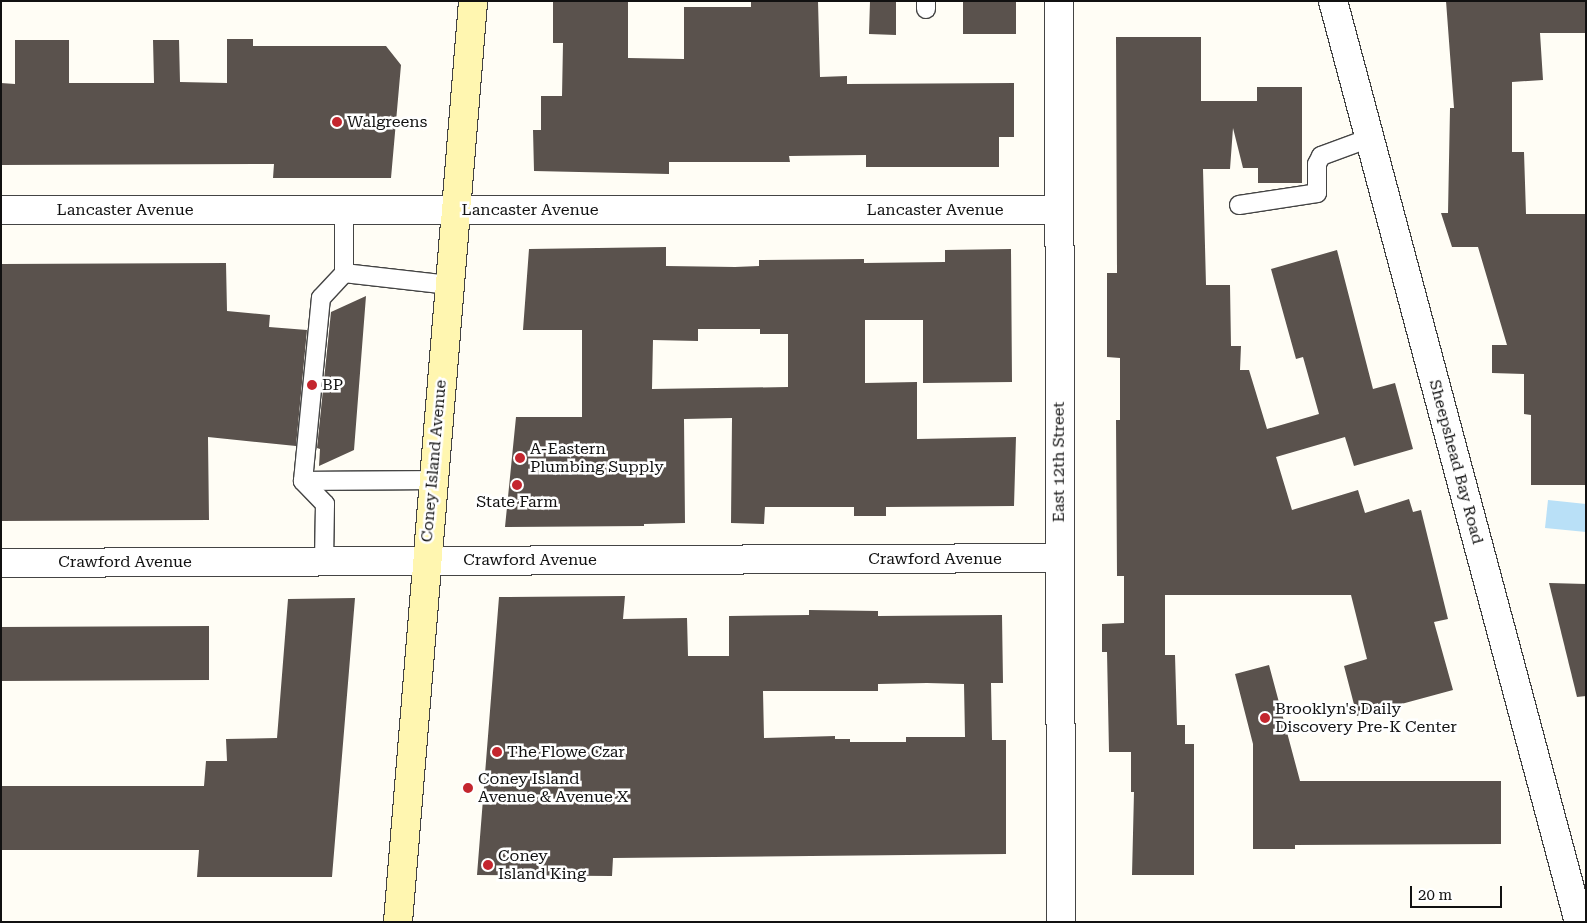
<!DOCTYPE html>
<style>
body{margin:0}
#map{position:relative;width:1587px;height:923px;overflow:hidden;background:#fffdf5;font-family:"Roboto Serif",serif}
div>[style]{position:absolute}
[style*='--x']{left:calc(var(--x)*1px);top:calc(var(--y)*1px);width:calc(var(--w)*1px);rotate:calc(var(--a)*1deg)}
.water>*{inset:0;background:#b9e0f7}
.building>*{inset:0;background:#5a524d}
.roads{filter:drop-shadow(1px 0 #444) drop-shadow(-1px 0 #444) drop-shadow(0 1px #444) drop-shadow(0 -1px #444)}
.lane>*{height:18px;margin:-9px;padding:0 9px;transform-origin:9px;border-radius:9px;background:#fff}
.street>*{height:28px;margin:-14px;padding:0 14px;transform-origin:14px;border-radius:14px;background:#fff}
.secondary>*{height:28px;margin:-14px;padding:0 14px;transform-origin:14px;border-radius:14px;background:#fff6b0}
.dots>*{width:14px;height:14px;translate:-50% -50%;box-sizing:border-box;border:2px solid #fff;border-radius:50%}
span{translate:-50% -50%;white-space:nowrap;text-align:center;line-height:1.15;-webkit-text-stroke:5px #fff;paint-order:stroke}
.poi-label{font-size:16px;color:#111}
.left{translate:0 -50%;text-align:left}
.street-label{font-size:16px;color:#111}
.frame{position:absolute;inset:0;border:2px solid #111;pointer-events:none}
.scale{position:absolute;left:1410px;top:886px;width:92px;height:22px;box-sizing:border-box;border:2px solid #111;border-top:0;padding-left:6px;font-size:15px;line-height:18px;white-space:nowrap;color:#111;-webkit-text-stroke:4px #fff;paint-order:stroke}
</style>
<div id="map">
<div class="water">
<i style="clip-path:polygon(1548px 500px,1586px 504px,1586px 532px,1545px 528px)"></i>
</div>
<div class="building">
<i style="clip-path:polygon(553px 1px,628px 1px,628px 58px,684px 59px,684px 7px,751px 7px,751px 1px,818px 1px,820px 77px,847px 76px,847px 84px,1014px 83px,1014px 137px,999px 137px,999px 167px,866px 167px,866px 155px,789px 156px,790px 162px,669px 162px,669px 174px,534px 171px,533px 130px,541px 130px,541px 96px,562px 96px,563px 43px,553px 43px)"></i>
<i style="clip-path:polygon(870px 1px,896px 1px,896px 35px,869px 34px)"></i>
<i style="clip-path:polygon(963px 1px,1016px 1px,1016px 34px,963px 34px)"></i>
<i style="clip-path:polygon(1446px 1px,1586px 1px,1586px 33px,1540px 33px,1543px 80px,1512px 82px,1512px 152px,1524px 152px,1526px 214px,1586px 214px,1586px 485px,1531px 485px,1531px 415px,1524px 414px,1524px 374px,1492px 373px,1492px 345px,1507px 345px,1478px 247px,1452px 247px,1441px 213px,1448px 213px,1450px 108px,1454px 108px)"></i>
<i style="clip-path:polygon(1116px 37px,1201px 37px,1201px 101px,1257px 101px,1257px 87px,1302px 87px,1302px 183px,1258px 183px,1258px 168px,1243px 168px,1233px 128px,1230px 169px,1203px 169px,1206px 285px,1230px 285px,1231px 346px,1241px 346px,1240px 370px,1249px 370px,1267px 429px,1319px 414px,1303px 357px,1296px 359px,1271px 269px,1337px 250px,1373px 389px,1395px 383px,1413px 449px,1354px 466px,1345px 437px,1276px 457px,1292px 510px,1358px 490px,1365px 513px,1409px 499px,1413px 512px,1421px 510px,1448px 619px,1434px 622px,1453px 690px,1357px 716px,1344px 666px,1367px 659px,1351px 595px,1165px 595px,1165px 655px,1175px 655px,1177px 725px,1185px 725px,1185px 744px,1194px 744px,1194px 875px,1132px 875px,1134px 792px,1131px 792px,1131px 752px,1109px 752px,1107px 652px,1102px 652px,1102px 624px,1124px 623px,1124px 576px,1117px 576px,1116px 420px,1120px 420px,1120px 358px,1107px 357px,1107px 273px,1117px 273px)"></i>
<i style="clip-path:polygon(227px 39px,253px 39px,253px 46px,386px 46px,401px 65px,391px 178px,273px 178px,274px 164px,1px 165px,1px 83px,15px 84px,15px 40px,69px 40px,69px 83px,154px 83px,153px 40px,179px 40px,180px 82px,227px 83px)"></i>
<i style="clip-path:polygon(evenodd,666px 247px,666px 266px,735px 267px,759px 266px,759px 260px,864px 259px,864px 263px,945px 262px,945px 250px,1011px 249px,1012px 382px,923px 383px,923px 320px,865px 320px,865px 383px,917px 382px,917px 439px,1016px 437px,1014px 506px,886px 507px,886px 516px,854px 516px,854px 507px,765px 507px,764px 524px,731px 523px,732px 418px,684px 419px,685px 523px,644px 524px,644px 526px,505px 527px,516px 417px,582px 417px,582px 330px,523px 330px,529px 249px,666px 247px,698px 329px,760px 329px,760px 334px,788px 334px,788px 387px,652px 389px,653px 340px,698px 341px,698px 329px)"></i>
<i style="clip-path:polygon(226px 263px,227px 311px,270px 315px,269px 327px,307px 330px,296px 446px,208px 437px,209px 520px,1px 521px,1px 264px)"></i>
<i style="clip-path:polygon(366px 296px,354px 450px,319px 466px,320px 449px,317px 448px,331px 312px)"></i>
<i style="clip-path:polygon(1549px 583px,1586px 584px,1586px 696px,1577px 697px)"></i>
<i style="clip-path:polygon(evenodd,625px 596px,623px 619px,687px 618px,688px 656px,729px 656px,729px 616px,809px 615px,809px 610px,878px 611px,878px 616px,1002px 615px,1003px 683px,991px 683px,992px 740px,1006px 740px,1006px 854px,613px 858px,612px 876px,477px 875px,499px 597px,625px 596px,927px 683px,964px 684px,965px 737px,906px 737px,906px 742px,850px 742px,850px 739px,835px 739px,835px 736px,764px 738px,763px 691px,878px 691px,878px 684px,927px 683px)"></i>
<i style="clip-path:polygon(355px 598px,332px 877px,197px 877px,199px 850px,1px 850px,1px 786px,204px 786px,206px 761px,227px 761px,226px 739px,277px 738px,288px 599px)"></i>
<i style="clip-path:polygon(209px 626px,209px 680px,1px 681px,1px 627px)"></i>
<i style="clip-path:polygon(1269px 665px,1300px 781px,1501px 781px,1501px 844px,1295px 845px,1295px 849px,1253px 849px,1253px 744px,1235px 674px)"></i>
</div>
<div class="roads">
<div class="lane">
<i style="--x:926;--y:9;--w:8;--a:-90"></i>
<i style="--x:1239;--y:205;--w:79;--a:-8.7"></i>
<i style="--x:1317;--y:193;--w:29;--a:-90"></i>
<i style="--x:1317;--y:164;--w:9;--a:-63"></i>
<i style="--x:1321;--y:156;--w:52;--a:-20.2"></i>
<i style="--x:344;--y:273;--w:106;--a:6.5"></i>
<i style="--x:303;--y:481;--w:130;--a:-0.4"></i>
<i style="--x:324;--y:561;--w:57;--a:-89"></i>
<i style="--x:325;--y:504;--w:32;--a:-134"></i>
<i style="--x:303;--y:481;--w:184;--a:-84.4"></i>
<i style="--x:321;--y:298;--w:34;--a:-47"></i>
<i style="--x:344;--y:273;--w:63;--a:-90"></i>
</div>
<div class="street">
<i style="--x:1059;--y:1;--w:921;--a:89.88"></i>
<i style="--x:1333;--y:1;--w:953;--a:75.05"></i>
<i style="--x:1;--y:210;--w:1057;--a:0"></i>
<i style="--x:1;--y:563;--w:1059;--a:-0.27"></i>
</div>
<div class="secondary">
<i style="--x:398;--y:922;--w:924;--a:-85.34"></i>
</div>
</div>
<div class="dots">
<i style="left:337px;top:122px;background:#c4262e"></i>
<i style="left:312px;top:385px;background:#c4262e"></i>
<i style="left:520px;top:458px;background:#c4262e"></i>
<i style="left:517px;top:485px;background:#c4262e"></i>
<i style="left:1265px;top:718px;background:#c4262e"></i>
<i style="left:497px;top:752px;background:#c4262e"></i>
<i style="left:468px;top:788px;background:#c4262e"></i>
<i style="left:488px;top:865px;background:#c4262e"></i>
</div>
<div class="poi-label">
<span class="left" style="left:347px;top:122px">Walgreens</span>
<span class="left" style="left:322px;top:385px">BP</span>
<span class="left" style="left:530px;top:458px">A-Eastern<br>Plumbing Supply</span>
<span style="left:517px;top:502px">State Farm</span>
<span class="left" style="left:1275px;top:718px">Brooklyn's Daily<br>Discovery Pre-K Center</span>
<span class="left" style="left:507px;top:752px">The Flowe Czar</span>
<span class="left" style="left:478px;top:788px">Coney Island<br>Avenue &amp; Avenue X</span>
<span class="left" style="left:498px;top:865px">Coney<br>Island King</span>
</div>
<div class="street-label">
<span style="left:125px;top:210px">Lancaster Avenue</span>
<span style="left:530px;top:210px">Lancaster Avenue</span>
<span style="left:935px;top:210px">Lancaster Avenue</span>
<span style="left:434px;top:461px;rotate:-85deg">Coney Island Avenue</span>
<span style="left:1059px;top:462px;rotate:-90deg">East 12th Street</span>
<span style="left:1456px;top:462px;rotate:75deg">Sheepshead Bay Road</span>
<span style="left:935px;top:559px">Crawford Avenue</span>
<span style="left:530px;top:560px">Crawford Avenue</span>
<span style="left:125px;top:562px">Crawford Avenue</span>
</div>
<div class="frame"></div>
<div class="scale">20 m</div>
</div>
